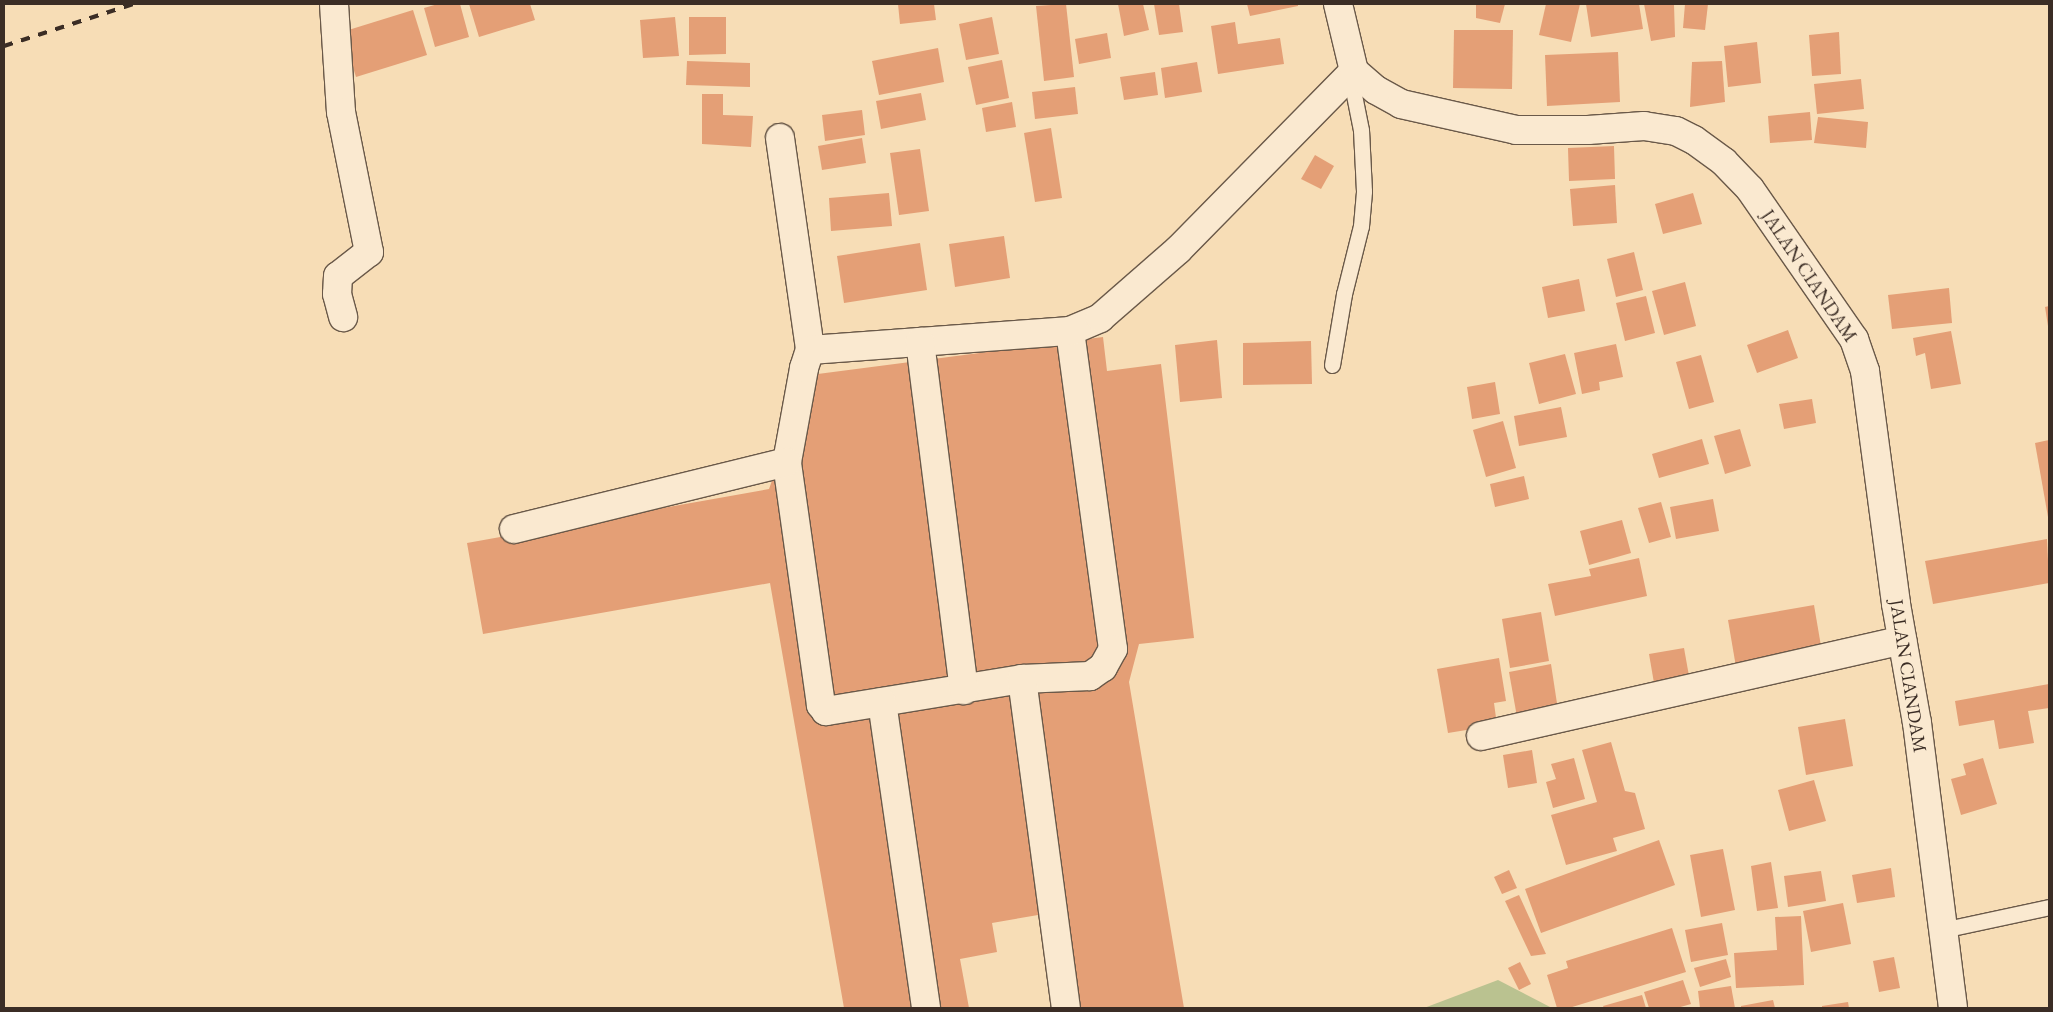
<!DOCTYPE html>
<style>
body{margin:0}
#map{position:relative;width:2053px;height:1012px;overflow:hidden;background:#f7ddb6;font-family:"EB Garamond",serif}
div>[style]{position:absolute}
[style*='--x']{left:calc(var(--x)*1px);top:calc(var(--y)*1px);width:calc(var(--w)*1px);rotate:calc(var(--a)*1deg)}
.green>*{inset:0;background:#bac290}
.building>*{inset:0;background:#e49f76}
.roads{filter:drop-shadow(1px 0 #6a5949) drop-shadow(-1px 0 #6a5949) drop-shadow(0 1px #6a5949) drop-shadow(0 -1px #6a5949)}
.service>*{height:15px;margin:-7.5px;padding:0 7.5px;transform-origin:7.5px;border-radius:7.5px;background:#fae9d0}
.minor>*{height:28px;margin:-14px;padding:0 14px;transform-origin:14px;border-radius:14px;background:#fae9d0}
.tertiary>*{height:28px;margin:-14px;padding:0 14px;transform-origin:14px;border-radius:14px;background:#fae9d0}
.rail>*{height:4px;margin-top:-2px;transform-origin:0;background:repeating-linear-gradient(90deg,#3b2d25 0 9px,transparent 0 18px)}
span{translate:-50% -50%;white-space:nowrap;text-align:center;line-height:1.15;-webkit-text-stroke:5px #fae9d0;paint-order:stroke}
.street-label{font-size:19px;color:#3b2d25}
.frame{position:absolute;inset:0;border:5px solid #3b2d25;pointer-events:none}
</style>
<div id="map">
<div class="green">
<i style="clip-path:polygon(1498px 980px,1552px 1008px,1424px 1008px)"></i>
</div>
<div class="building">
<i style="clip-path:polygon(438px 4px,460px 4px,469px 37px,435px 47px,424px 8px)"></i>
<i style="clip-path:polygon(469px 4px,530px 4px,535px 20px,479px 37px)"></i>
<i style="clip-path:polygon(898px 4px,934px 4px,936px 20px,900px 24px)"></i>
<i style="clip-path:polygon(1066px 4px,1074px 77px,1044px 81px,1036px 6px)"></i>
<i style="clip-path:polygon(1118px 4px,1143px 4px,1149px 30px,1124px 36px)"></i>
<i style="clip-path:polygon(1154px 4px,1179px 4px,1183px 32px,1159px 35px)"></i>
<i style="clip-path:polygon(1247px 4px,1298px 4px,1298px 6px,1250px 16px)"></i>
<i style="clip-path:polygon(1476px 4px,1505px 4px,1500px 23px,1476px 18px)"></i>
<i style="clip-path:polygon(1546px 4px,1580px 4px,1571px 42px,1539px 35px)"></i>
<i style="clip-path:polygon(1586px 4px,1639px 4px,1643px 29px,1591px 37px)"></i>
<i style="clip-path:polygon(1644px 4px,1674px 4px,1675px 37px,1651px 41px)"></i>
<i style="clip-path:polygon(1685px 4px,1708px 4px,1705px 30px,1683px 28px)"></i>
<i style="clip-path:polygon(413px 10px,427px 55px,356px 77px,342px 32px)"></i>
<i style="clip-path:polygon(675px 17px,679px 56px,643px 58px,640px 20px)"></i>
<i style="clip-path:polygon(689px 17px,726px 17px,726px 54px,689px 55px)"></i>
<i style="clip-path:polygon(992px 17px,999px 54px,966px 60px,959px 24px)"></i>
<i style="clip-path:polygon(1235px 22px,1238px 44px,1280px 38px,1284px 64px,1218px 74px,1211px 26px)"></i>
<i style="clip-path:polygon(1454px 30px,1513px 30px,1512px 89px,1453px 88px)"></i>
<i style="clip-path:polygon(1839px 32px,1841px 74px,1812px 76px,1809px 35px)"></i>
<i style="clip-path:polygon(1107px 33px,1111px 58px,1079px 64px,1075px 39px)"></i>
<i style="clip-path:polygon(1757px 42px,1761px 83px,1728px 87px,1724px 46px)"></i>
<i style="clip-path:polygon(938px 48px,944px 82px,879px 95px,872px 61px)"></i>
<i style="clip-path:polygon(1618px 52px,1620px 102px,1547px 106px,1545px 55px)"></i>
<i style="clip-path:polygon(1002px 60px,1009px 98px,976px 105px,968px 67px)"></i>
<i style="clip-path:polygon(687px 61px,750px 63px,750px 87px,686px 85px)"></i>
<i style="clip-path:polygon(1722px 61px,1725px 102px,1690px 107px,1692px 62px)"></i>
<i style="clip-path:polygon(1197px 62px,1202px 92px,1165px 98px,1161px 68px)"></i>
<i style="clip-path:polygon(1155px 72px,1158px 95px,1124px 100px,1120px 77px)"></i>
<i style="clip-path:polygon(1861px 79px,1864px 109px,1817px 114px,1814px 84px)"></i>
<i style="clip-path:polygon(1075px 87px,1078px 114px,1035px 119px,1032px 92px)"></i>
<i style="clip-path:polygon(921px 93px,926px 120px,881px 129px,876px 101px)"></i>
<i style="clip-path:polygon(702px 94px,723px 94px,723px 115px,753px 116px,751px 147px,702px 144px)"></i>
<i style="clip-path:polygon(1012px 102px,1016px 127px,986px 132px,982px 108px)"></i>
<i style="clip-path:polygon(862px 110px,865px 135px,825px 141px,822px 115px)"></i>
<i style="clip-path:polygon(1810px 112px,1812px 140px,1770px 143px,1768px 116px)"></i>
<i style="clip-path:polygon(1818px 117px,1868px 122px,1866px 148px,1814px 143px)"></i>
<i style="clip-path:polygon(1051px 128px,1062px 198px,1035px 202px,1024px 133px)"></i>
<i style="clip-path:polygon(862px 138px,866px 163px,822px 170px,818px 146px)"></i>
<i style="clip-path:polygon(1614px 146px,1615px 179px,1569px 181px,1568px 148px)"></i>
<i style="clip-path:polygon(920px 149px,929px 211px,899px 215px,890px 153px)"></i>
<i style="clip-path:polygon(1315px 155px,1334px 166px,1321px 189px,1301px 179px)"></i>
<i style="clip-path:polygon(1615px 185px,1617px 223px,1573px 226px,1570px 189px)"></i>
<i style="clip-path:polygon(889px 193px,892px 226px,831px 231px,829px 198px)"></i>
<i style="clip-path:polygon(1693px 193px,1702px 224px,1663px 234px,1655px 204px)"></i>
<i style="clip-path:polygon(1004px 236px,1010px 278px,955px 287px,949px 244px)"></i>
<i style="clip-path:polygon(920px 243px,927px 290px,844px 303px,837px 256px)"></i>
<i style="clip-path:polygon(1634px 252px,1643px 290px,1616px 297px,1607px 259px)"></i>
<i style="clip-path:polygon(1579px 279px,1585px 311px,1548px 318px,1542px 287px)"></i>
<i style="clip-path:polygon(1685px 282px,1696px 326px,1664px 335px,1652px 291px)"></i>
<i style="clip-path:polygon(1949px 288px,1952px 323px,1892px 329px,1888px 295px)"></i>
<i style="clip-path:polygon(1646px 296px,1655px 333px,1625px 341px,1616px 303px)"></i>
<i style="clip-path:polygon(2049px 306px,2049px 326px,2048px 326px,2045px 307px)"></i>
<i style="clip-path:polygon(1788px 330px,1798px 358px,1757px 373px,1747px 345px)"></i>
<i style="clip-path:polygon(1951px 331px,1961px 384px,1931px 389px,1925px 353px,1916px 356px,1913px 338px)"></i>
<i style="clip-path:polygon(1103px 337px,1107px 371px,1161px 364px,1194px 638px,1139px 644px,1129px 682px,1184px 1008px,1053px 1008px,1038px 915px,992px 923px,997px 952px,960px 959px,969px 1008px,844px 1008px,770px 583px,483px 634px,467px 543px,769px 489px,810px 375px)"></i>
<i style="clip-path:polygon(1217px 340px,1222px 398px,1180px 402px,1175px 345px)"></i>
<i style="clip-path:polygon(1311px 341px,1312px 384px,1243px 385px,1243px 343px)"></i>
<i style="clip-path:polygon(1616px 344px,1623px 377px,1599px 382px,1600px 390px,1582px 394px,1574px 353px)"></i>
<i style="clip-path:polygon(1565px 354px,1576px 394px,1539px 404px,1529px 363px)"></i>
<i style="clip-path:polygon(1701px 355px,1714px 402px,1689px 409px,1676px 362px)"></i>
<i style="clip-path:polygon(1495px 382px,1500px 414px,1472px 419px,1467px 387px)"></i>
<i style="clip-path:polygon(1812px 399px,1816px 423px,1784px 429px,1779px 404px)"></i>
<i style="clip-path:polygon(1561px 407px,1567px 437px,1519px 446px,1514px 416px)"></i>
<i style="clip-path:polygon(1503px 421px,1516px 468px,1486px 477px,1473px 430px)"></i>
<i style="clip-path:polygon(1740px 429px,1751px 466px,1725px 474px,1714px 436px)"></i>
<i style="clip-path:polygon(1702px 439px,1709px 464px,1659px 478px,1652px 454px)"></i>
<i style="clip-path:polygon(2049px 440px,2049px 517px,2048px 517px,2035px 443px)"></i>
<i style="clip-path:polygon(1524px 476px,1529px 499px,1495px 507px,1490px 484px)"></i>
<i style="clip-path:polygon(1713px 499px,1719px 531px,1676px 539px,1670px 507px)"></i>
<i style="clip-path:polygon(1661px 502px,1671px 537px,1649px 543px,1638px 508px)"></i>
<i style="clip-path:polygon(1622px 520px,1631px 553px,1589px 565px,1580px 531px)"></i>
<i style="clip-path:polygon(2047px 539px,2049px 583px,1933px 604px,1925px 561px)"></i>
<i style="clip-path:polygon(1639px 558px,1647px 596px,1555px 616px,1548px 584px,1591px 576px,1589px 569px)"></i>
<i style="clip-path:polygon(1814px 605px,1822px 652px,1736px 667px,1728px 620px)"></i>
<i style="clip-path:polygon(1541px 612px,1549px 661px,1510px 668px,1502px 619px)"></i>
<i style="clip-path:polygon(1684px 648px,1689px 676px,1654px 683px,1649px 654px)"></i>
<i style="clip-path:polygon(1499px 658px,1506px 701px,1494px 703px,1497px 725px,1448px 733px,1437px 669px)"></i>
<i style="clip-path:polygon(1551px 664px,1558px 710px,1517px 717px,1509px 672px)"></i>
<i style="clip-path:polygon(2049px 684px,2049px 708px,2028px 711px,2034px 743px,1999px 749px,1994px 720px,1959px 726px,1955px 701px)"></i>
<i style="clip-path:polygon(1845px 719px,1853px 766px,1806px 775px,1798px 727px)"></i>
<i style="clip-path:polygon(1611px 742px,1625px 791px,1635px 793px,1645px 829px,1613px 838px,1617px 851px,1566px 865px,1551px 815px,1597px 802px,1582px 750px)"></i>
<i style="clip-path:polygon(1532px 750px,1537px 783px,1508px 788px,1503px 755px)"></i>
<i style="clip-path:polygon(1574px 758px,1585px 799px,1553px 808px,1546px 782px,1556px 779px,1551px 764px)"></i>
<i style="clip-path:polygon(1983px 758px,1997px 804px,1961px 815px,1951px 779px,1966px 775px,1963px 764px)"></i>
<i style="clip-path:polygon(1814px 780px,1826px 821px,1789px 831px,1778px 790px)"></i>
<i style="clip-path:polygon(1659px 840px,1675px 885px,1541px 933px,1525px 889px)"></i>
<i style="clip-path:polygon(1723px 849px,1735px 910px,1701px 917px,1690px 855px)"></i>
<i style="clip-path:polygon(1771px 862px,1778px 908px,1757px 911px,1751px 866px)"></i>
<i style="clip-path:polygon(1891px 868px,1895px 897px,1857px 903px,1852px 875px)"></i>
<i style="clip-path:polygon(1509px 870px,1517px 888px,1502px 894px,1494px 877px)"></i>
<i style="clip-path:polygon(1821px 871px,1826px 901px,1788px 907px,1784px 876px)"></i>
<i style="clip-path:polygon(1519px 895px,1546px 954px,1531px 956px,1505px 901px)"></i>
<i style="clip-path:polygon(1843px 903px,1851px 944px,1811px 952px,1803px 911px)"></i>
<i style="clip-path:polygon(1801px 916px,1804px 985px,1736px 988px,1734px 953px,1777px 950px,1775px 917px)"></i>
<i style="clip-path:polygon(1722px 923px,1728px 955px,1691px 962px,1685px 930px)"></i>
<i style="clip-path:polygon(1672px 928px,1686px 972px,1569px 1008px,1557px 1008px,1547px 975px,1568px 968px,1566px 961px)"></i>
<i style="clip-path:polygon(1894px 957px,1900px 988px,1879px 992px,1873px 961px)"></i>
<i style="clip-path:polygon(1726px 959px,1731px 977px,1700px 987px,1694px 968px)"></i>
<i style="clip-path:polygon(1520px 962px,1531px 984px,1519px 990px,1508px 968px)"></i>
<i style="clip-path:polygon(1683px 980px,1691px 1004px,1677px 1008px,1649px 1008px,1644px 992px)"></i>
<i style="clip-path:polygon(1731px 986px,1735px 1008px,1700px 1008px,1698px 991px)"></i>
<i style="clip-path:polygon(1642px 995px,1646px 1008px,1604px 1008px,1603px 1006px)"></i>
<i style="clip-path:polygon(1773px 1000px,1775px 1008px,1741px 1008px,1741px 1006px)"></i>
<i style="clip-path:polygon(1848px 1002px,1849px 1008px,1822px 1008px,1822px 1006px)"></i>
</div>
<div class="roads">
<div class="service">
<i style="--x:1332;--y:365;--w:72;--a:-80.4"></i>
<i style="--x:1344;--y:294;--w:70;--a:-76"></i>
<i style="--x:1361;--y:226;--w:35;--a:-85"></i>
<i style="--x:1364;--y:191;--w:61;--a:-92.8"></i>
<i style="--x:1361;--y:130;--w:56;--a:-101.3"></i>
<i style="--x:1942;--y:930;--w:109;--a:-12.1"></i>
</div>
<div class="minor">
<i style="--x:334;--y:4;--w:108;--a:86.3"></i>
<i style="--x:341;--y:112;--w:143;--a:78.7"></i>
<i style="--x:369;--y:252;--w:39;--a:142"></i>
<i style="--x:338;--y:276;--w:18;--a:93"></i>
<i style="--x:337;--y:294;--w:24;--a:75"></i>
<i style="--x:780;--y:138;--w:214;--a:81.9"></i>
<i style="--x:1070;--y:331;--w:321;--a:82.3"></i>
<i style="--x:1113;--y:649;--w:21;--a:119"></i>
<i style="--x:1103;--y:667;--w:16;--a:145"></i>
<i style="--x:1090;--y:676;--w:68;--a:177.5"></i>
<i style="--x:1022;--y:679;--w:199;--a:170.7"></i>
<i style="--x:826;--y:711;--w:8;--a:-130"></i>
<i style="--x:821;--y:705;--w:245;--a:-98"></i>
<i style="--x:787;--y:462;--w:96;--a:-79.7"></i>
<i style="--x:804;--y:368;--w:19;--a:-72"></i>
<i style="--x:810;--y:350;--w:261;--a:-4.2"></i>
<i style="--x:1070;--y:331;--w:33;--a:-23"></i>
<i style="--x:1100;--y:318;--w:103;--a:-41.1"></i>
<i style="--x:1178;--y:250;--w:251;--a:-45.5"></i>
<i style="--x:920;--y:342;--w:351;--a:82.8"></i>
<i style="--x:514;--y:529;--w:281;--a:-13.8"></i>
<i style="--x:1022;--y:679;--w:332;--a:82.4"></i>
<i style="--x:882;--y:702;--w:309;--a:81.8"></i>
<i style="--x:1481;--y:736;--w:432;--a:-12.8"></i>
</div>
<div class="tertiary">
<i style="--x:1338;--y:4;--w:69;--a:76.6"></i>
<i style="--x:1354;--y:71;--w:29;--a:41"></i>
<i style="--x:1376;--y:90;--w:29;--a:29"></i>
<i style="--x:1401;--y:104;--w:118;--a:12.7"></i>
<i style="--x:1516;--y:130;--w:72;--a:0"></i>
<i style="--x:1588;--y:130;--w:56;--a:-4.1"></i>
<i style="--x:1644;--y:126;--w:32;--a:9"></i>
<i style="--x:1676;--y:131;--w:20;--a:27"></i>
<i style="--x:1694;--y:140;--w:37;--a:36"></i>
<i style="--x:1724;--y:162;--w:37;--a:46"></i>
<i style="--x:1750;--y:189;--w:183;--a:55.3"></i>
<i style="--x:1854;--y:339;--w:34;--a:71"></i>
<i style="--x:1865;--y:371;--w:235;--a:82.4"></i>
<i style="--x:1896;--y:604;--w:121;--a:80"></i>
<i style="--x:1917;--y:723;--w:287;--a:82.8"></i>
</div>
</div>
<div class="rail">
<i style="--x:4;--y:46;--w:136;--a:-18"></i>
</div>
<div class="street-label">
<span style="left:1809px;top:276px;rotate:56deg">JALAN CIANDAM</span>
<span style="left:1908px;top:676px;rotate:81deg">JALAN CIANDAM</span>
</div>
<div class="frame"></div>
</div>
